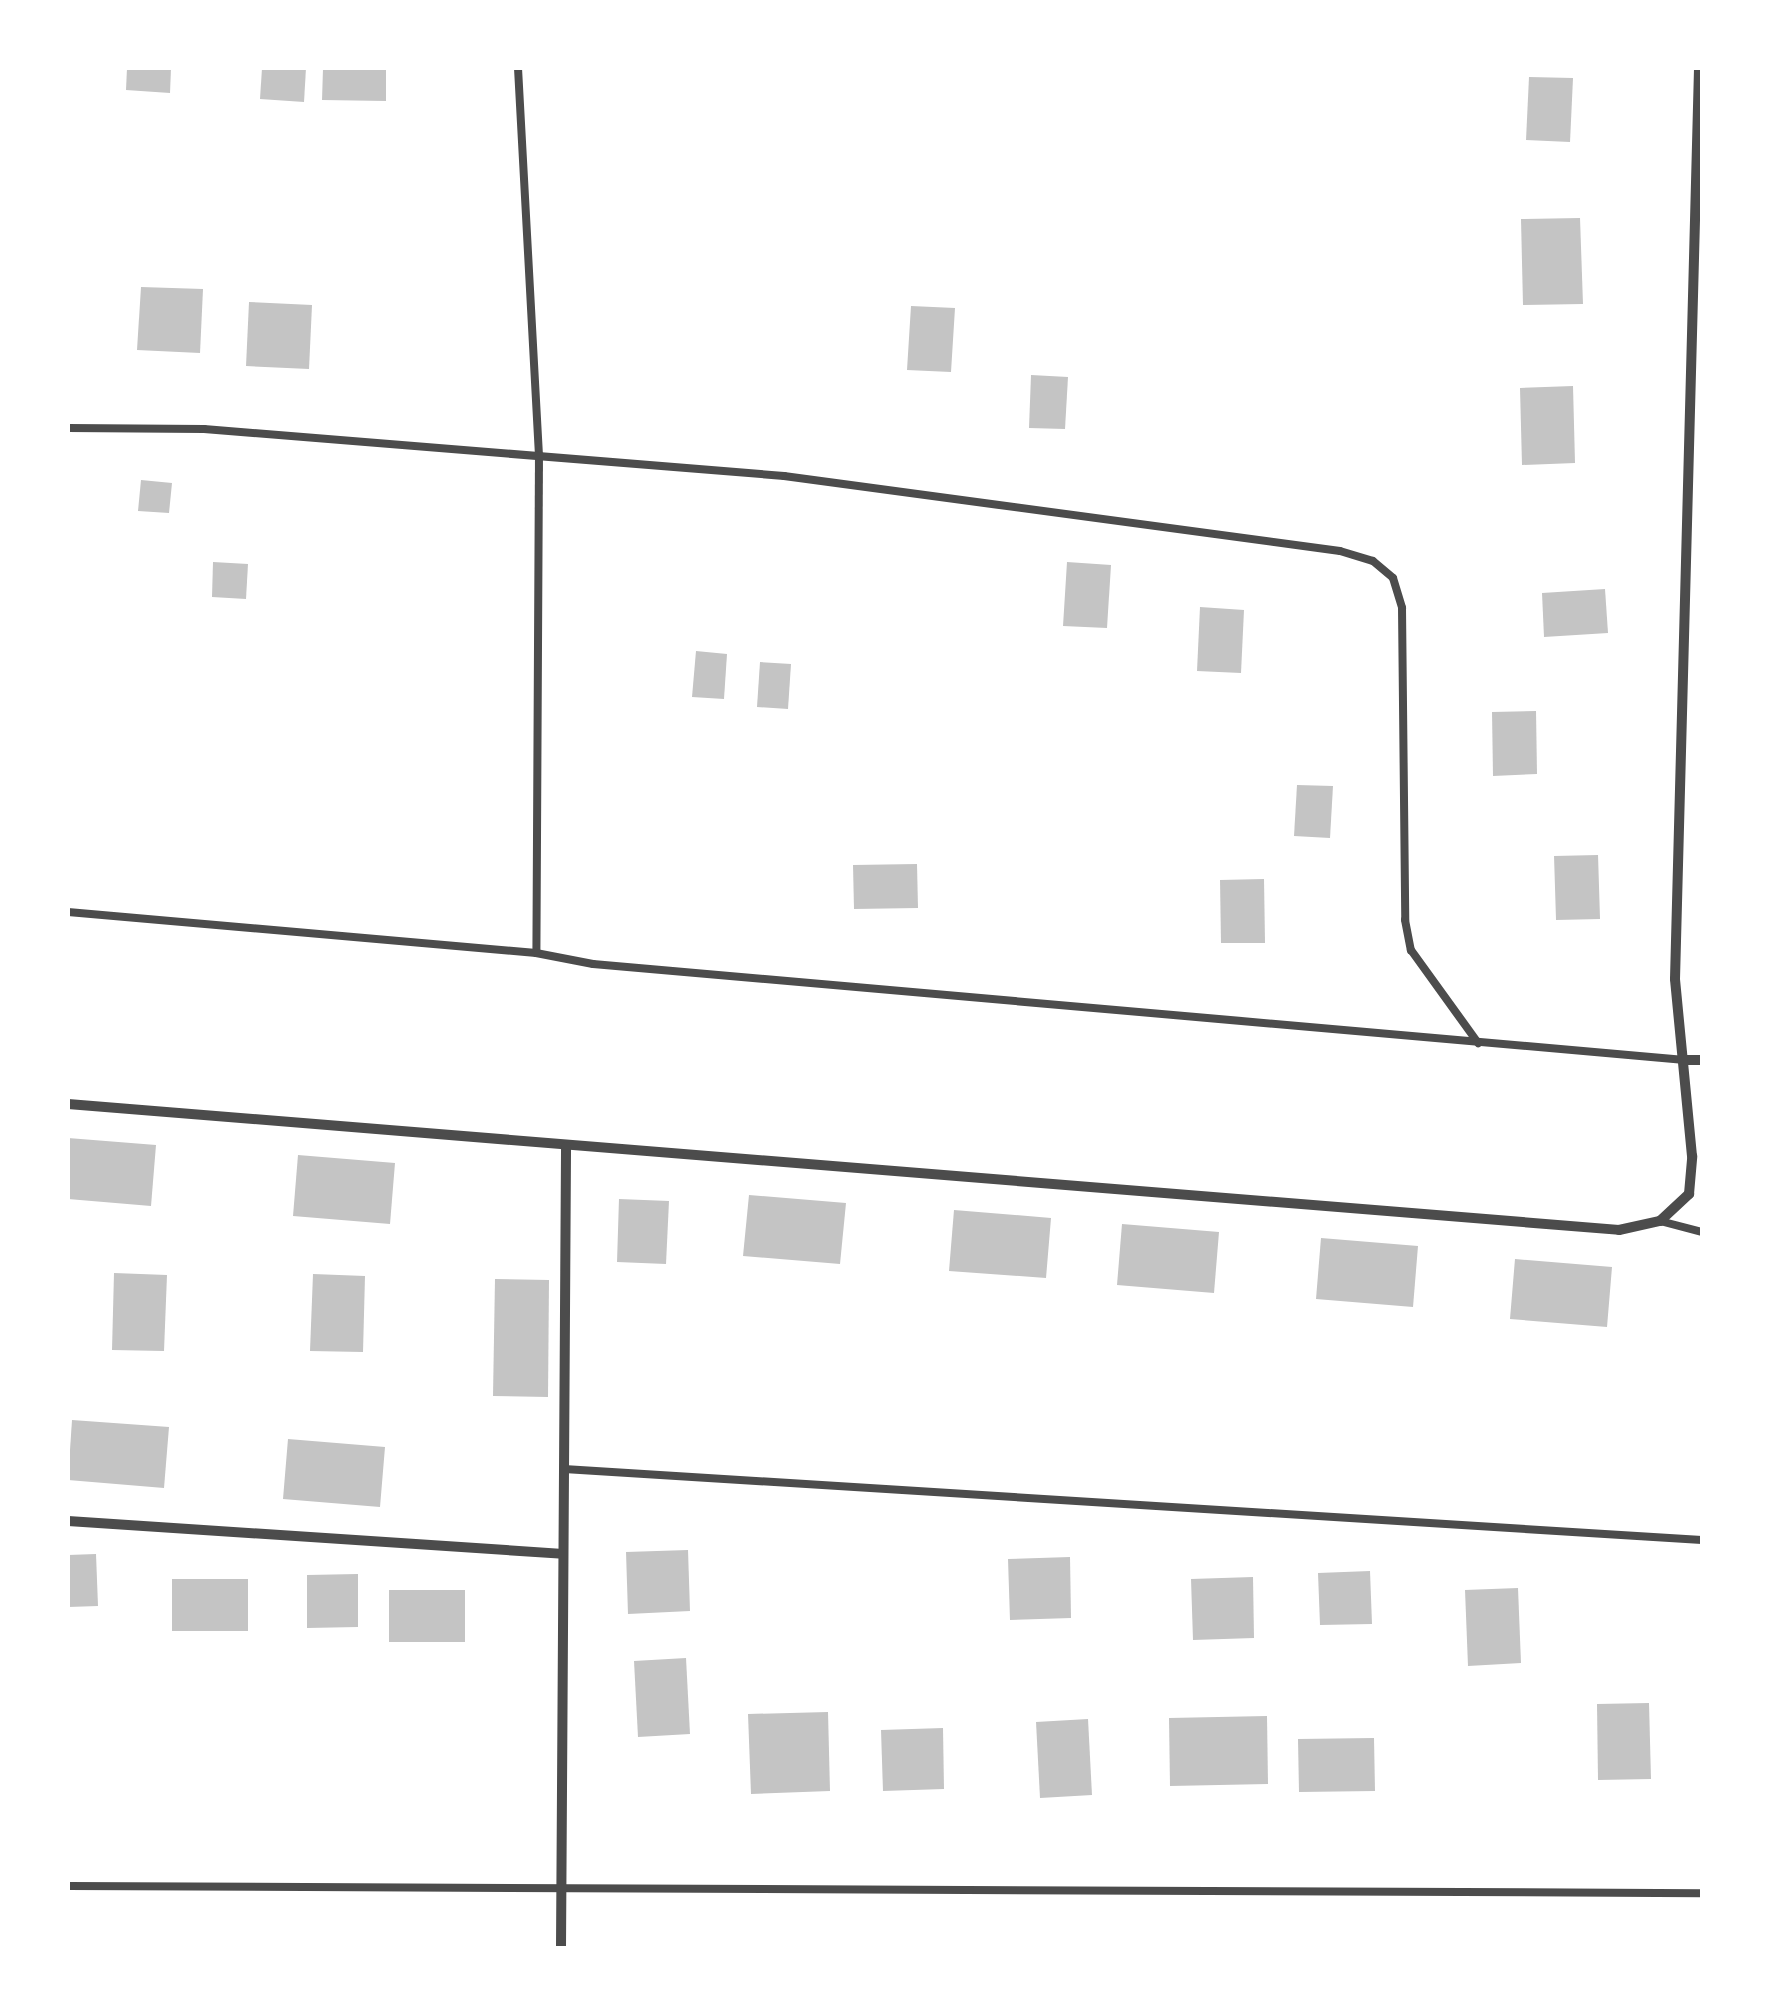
<!DOCTYPE html>
<style>
body{margin:0}
#map{position:relative;width:1770px;height:2016px;overflow:hidden;background:#fff;font-family:"IBM Plex Serif",serif}
div>[style]{position:absolute}
[style*='--x']{left:calc(var(--x)*1px);top:calc(var(--y)*1px);width:calc(var(--w)*1px);rotate:calc(var(--a)*1deg)}
.building>*{inset:0;background:#c4c4c4}
.service>*{height:8px;margin:-4px;padding:0 4px;transform-origin:4px;border-radius:4px;background:#4c4c4c}
.minor>*{height:10px;margin:-5px;padding:0 5px;transform-origin:5px;border-radius:5px;background:#4c4c4c}
span{translate:-50% -50%;white-space:nowrap;text-align:center;line-height:1.15;-webkit-text-stroke:10px #fff;paint-order:stroke}
.frame{position:absolute;inset:0;border:70px solid #fff;pointer-events:none}
</style>
<div id="map">
<div class="building">
<i style="clip-path:polygon(127px 68px,171px 68px,170px 93px,126px 90px)"></i>
<i style="clip-path:polygon(262px 68px,306px 68px,304px 102px,260px 99px)"></i>
<i style="clip-path:polygon(323px 68px,386px 68px,386px 101px,322px 100px)"></i>
<i style="clip-path:polygon(1529px 77px,1573px 78px,1570px 142px,1526px 140px)"></i>
<i style="clip-path:polygon(1580px 218px,1583px 304px,1523px 305px,1521px 219px)"></i>
<i style="clip-path:polygon(141px 287px,203px 289px,200px 353px,137px 350px)"></i>
<i style="clip-path:polygon(249px 302px,312px 305px,309px 369px,246px 366px)"></i>
<i style="clip-path:polygon(911px 306px,955px 308px,951px 372px,907px 370px)"></i>
<i style="clip-path:polygon(1031px 375px,1068px 377px,1065px 429px,1029px 428px)"></i>
<i style="clip-path:polygon(1573px 386px,1575px 463px,1522px 465px,1520px 388px)"></i>
<i style="clip-path:polygon(141px 480px,172px 483px,169px 513px,138px 511px)"></i>
<i style="clip-path:polygon(213px 562px,248px 564px,246px 599px,212px 597px)"></i>
<i style="clip-path:polygon(1067px 562px,1111px 565px,1107px 628px,1063px 626px)"></i>
<i style="clip-path:polygon(1605px 589px,1608px 633px,1544px 637px,1542px 593px)"></i>
<i style="clip-path:polygon(1200px 607px,1244px 610px,1241px 673px,1197px 671px)"></i>
<i style="clip-path:polygon(696px 651px,727px 654px,724px 699px,692px 697px)"></i>
<i style="clip-path:polygon(760px 662px,791px 664px,788px 709px,757px 707px)"></i>
<i style="clip-path:polygon(1536px 711px,1537px 774px,1493px 776px,1492px 712px)"></i>
<i style="clip-path:polygon(1297px 785px,1333px 786px,1330px 838px,1294px 836px)"></i>
<i style="clip-path:polygon(1598px 855px,1600px 919px,1556px 920px,1554px 856px)"></i>
<i style="clip-path:polygon(917px 864px,918px 908px,854px 909px,853px 865px)"></i>
<i style="clip-path:polygon(1264px 879px,1265px 943px,1221px 943px,1220px 880px)"></i>
<i style="clip-path:polygon(68px 1138px,156px 1145px,151px 1206px,68px 1199px)"></i>
<i style="clip-path:polygon(298px 1155px,395px 1163px,390px 1224px,293px 1216px)"></i>
<i style="clip-path:polygon(749px 1195px,846px 1203px,840px 1264px,743px 1256px)"></i>
<i style="clip-path:polygon(619px 1199px,669px 1201px,666px 1264px,617px 1262px)"></i>
<i style="clip-path:polygon(954px 1210px,1051px 1218px,1046px 1278px,949px 1271px)"></i>
<i style="clip-path:polygon(1122px 1224px,1219px 1232px,1214px 1293px,1117px 1285px)"></i>
<i style="clip-path:polygon(1321px 1238px,1418px 1246px,1413px 1307px,1316px 1299px)"></i>
<i style="clip-path:polygon(1515px 1259px,1612px 1267px,1607px 1327px,1510px 1319px)"></i>
<i style="clip-path:polygon(114px 1273px,167px 1275px,164px 1351px,112px 1350px)"></i>
<i style="clip-path:polygon(313px 1274px,365px 1276px,363px 1352px,310px 1351px)"></i>
<i style="clip-path:polygon(495px 1279px,549px 1280px,548px 1397px,493px 1396px)"></i>
<i style="clip-path:polygon(72px 1420px,169px 1427px,164px 1488px,68px 1480px)"></i>
<i style="clip-path:polygon(288px 1439px,385px 1447px,380px 1507px,283px 1499px)"></i>
<i style="clip-path:polygon(688px 1550px,690px 1611px,628px 1614px,626px 1552px)"></i>
<i style="clip-path:polygon(96px 1554px,98px 1606px,68px 1607px,68px 1555px)"></i>
<i style="clip-path:polygon(1070px 1557px,1071px 1618px,1010px 1620px,1008px 1559px)"></i>
<i style="clip-path:polygon(1370px 1571px,1372px 1624px,1320px 1625px,1318px 1573px)"></i>
<i style="clip-path:polygon(358px 1574px,358px 1627px,307px 1628px,307px 1575px)"></i>
<i style="clip-path:polygon(1253px 1577px,1254px 1638px,1193px 1640px,1191px 1579px)"></i>
<i style="clip-path:polygon(172px 1579px,248px 1579px,248px 1631px,172px 1631px)"></i>
<i style="clip-path:polygon(1518px 1588px,1521px 1663px,1468px 1666px,1465px 1590px)"></i>
<i style="clip-path:polygon(389px 1590px,465px 1590px,465px 1642px,389px 1642px)"></i>
<i style="clip-path:polygon(686px 1658px,690px 1734px,638px 1737px,634px 1661px)"></i>
<i style="clip-path:polygon(1649px 1703px,1651px 1779px,1598px 1780px,1597px 1704px)"></i>
<i style="clip-path:polygon(828px 1712px,830px 1791px,751px 1794px,748px 1714px)"></i>
<i style="clip-path:polygon(1267px 1716px,1268px 1784px,1170px 1786px,1169px 1718px)"></i>
<i style="clip-path:polygon(1088px 1719px,1092px 1795px,1040px 1798px,1036px 1722px)"></i>
<i style="clip-path:polygon(943px 1728px,944px 1789px,883px 1791px,881px 1730px)"></i>
<i style="clip-path:polygon(1374px 1738px,1375px 1791px,1299px 1792px,1298px 1739px)"></i>
</div>
<div class="service">
<i style="--x:518;--y:68;--w:388;--a:86.9"></i>
<i style="--x:539;--y:455;--w:498;--a:90.3"></i>
<i style="--x:68;--y:428;--w:136;--a:0.4"></i>
<i style="--x:204;--y:429;--w:582;--a:4.63"></i>
<i style="--x:784;--y:476;--w:561;--a:7.68"></i>
<i style="--x:1340;--y:551;--w:34;--a:17"></i>
<i style="--x:1373;--y:561;--w:26;--a:40"></i>
<i style="--x:1393;--y:578;--w:31;--a:73"></i>
<i style="--x:1402;--y:608;--w:312;--a:89.4"></i>
<i style="--x:1405;--y:920;--w:31;--a:79"></i>
<i style="--x:1411;--y:950;--w:115;--a:54.2"></i>
<i style="--x:68;--y:912;--w:470;--a:5"></i>
<i style="--x:536;--y:953;--w:58;--a:10.9"></i>
<i style="--x:593;--y:964;--w:1096;--a:5.02"></i>
<i style="--x:1660;--y:1221;--w:43;--a:14.7"></i>
<i style="--x:564;--y:1469;--w:1140;--a:3.57"></i>
<i style="--x:68;--y:1886;--w:1634;--a:0.25"></i>
</div>
<div class="minor">
<i style="--x:1685;--y:1060;--w:17;--a:0"></i>
<i style="--x:68;--y:1104;--w:1556;--a:4.64"></i>
<i style="--x:1619;--y:1230;--w:42;--a:-12.4"></i>
<i style="--x:1660;--y:1221;--w:40;--a:-43"></i>
<i style="--x:1689;--y:1194;--w:38;--a:-85"></i>
<i style="--x:1692;--y:1156;--w:178;--a:-95.5"></i>
<i style="--x:1675;--y:979;--w:911;--a:-88.49"></i>
<i style="--x:68;--y:1521;--w:496;--a:3.8"></i>
<i style="--x:561;--y:1948;--w:801;--a:-89.64"></i>
</div>
<div class="frame"></div>
</div>
